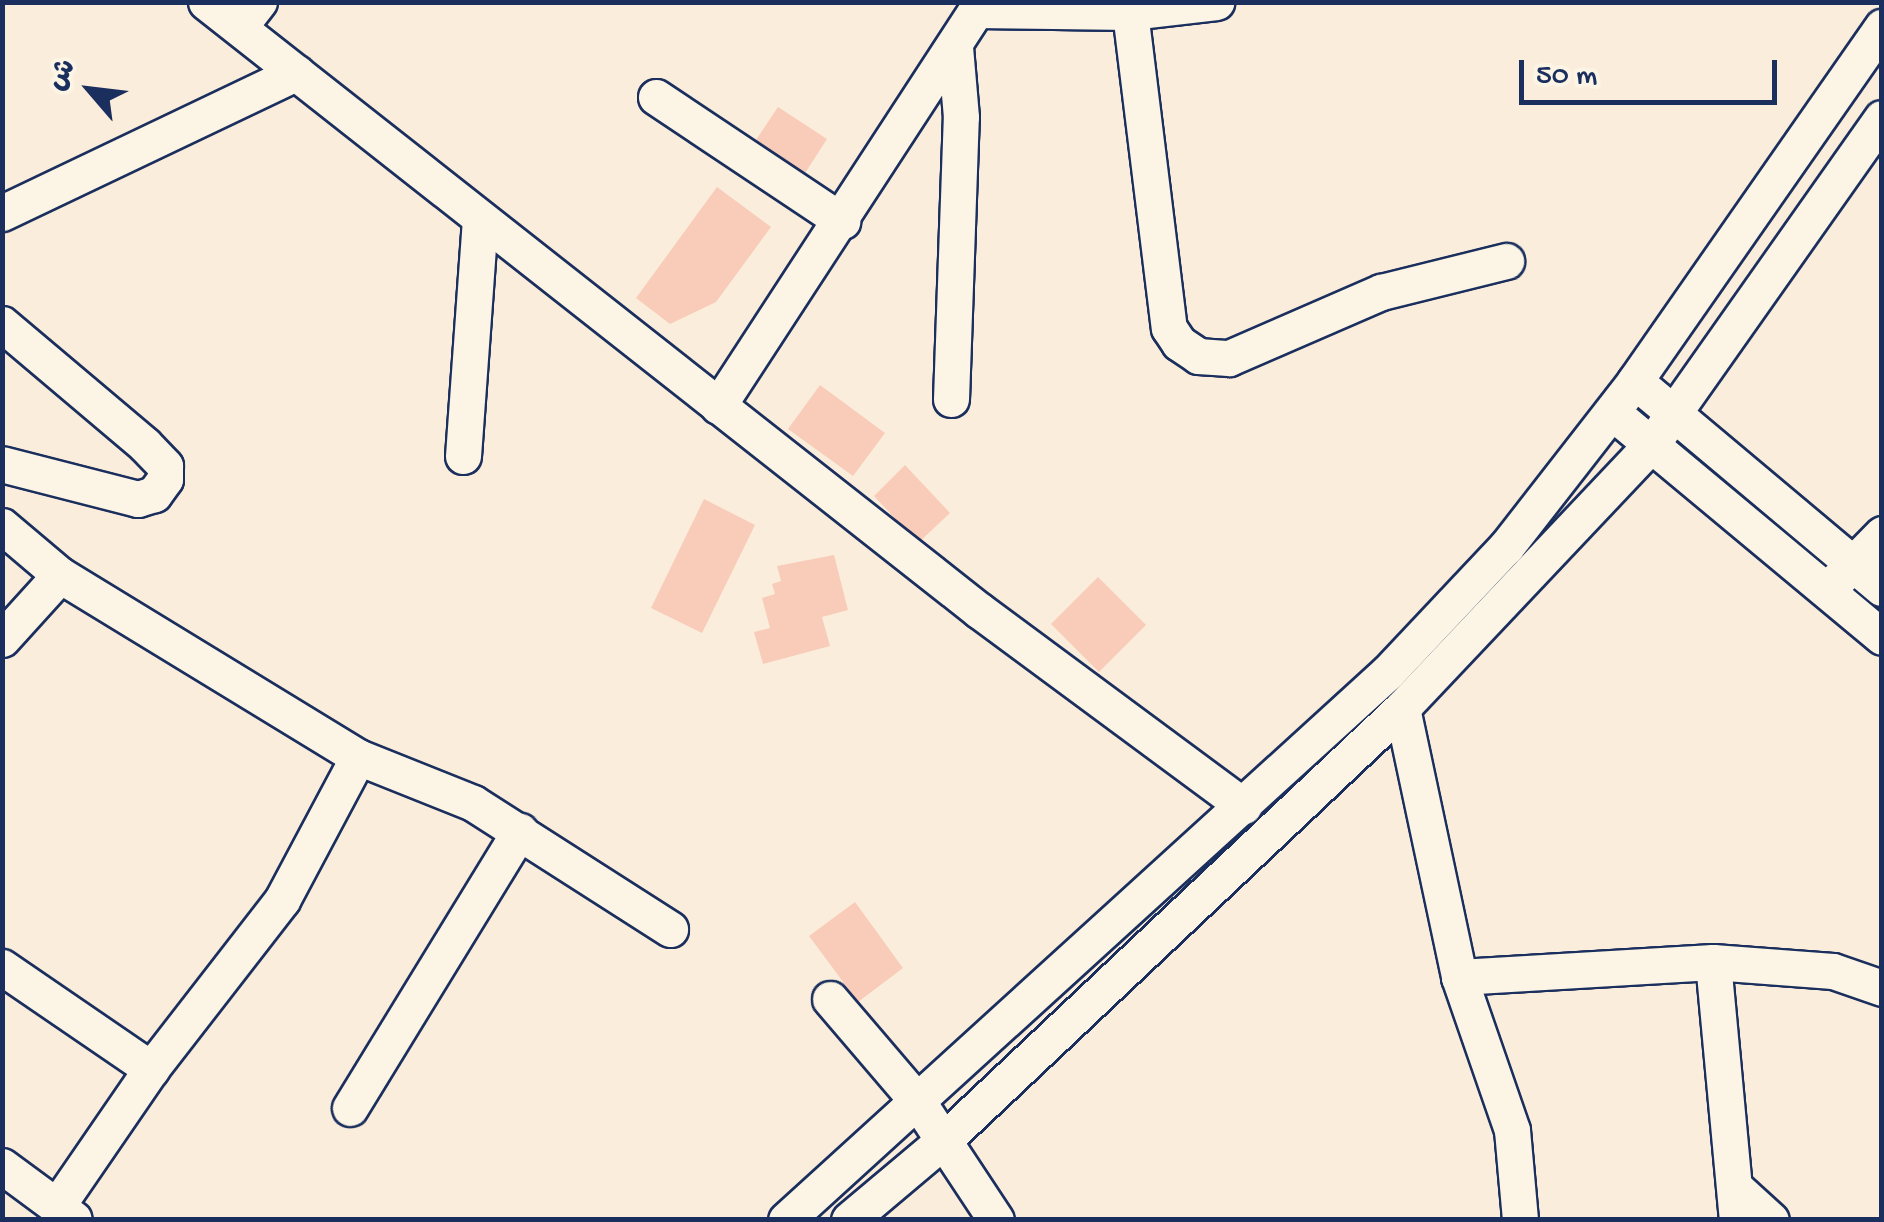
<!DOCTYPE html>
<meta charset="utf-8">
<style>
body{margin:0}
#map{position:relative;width:1884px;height:1222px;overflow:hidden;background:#fbeddc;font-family:"Gochi Hand","Playpen Sans Arabic",sans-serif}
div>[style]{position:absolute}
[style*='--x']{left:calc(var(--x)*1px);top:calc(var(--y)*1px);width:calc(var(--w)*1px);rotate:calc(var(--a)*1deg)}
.building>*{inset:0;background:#f8ccb9}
.roads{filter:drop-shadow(2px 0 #1b2f5e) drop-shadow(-2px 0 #1b2f5e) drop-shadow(0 2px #1b2f5e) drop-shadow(0 -2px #1b2f5e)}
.minor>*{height:35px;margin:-17.5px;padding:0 17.5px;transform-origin:17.5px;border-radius:17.5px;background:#fcf5e5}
span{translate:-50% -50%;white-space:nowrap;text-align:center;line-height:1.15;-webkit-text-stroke:8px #fcf5e5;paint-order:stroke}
.frame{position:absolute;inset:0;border:5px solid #1b2f5e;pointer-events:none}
.north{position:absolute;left:40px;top:40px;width:100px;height:100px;-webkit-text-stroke:8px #fcf5e5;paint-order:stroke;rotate:298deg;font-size:28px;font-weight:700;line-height:40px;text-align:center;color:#1b2f5e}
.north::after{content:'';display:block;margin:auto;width:35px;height:45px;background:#1b2f5e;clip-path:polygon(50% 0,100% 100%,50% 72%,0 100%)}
.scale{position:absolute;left:1519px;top:60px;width:258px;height:45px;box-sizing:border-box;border:5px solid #1b2f5e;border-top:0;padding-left:12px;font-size:30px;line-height:35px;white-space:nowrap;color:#1b2f5e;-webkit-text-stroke:8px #fcf5e5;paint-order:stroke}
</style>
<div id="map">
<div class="building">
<i style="clip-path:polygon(778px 107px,827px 139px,800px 181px,750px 149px)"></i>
<i style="clip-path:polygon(717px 187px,771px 227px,716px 302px,670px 324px,636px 298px)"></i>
<i style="clip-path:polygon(820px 385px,885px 433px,853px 476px,788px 429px)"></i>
<i style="clip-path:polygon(905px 465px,950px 513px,918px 543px,874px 496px)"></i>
<i style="clip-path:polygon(704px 499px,755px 525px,702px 633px,651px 608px)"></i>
<i style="clip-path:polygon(834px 555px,848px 610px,822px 617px,830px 646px,763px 664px,754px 632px,770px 628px,762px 598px,775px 594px,772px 584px,781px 581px,777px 566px)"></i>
<i style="clip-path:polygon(1098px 577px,1146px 625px,1099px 672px,1051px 624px)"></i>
<i style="clip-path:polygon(855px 902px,903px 968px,858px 1002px,809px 936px)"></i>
</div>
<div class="roads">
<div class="minor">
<i style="--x:206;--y:2;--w:985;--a:38.2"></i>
<i style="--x:980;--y:611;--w:328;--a:36.5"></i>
<i style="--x:976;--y:10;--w:154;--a:0.7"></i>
<i style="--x:1130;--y:12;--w:87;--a:-6.6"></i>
<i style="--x:1130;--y:12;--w:318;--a:83"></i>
<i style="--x:1169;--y:328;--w:18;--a:56"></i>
<i style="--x:1179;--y:343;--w:23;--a:34"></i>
<i style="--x:1198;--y:356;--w:31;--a:4"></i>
<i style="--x:1229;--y:358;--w:166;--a:-23.5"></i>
<i style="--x:1381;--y:292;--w:129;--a:-13.9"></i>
<i style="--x:240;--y:26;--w:31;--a:-52"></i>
<i style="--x:656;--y:97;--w:224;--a:33.7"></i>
<i style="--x:2;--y:213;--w:326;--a:-25.5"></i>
<i style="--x:2;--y:324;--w:187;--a:40.2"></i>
<i style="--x:145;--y:445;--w:29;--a:46"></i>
<i style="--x:165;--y:466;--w:13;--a:90"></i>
<i style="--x:165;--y:479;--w:19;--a:126"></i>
<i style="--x:154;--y:494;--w:17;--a:163"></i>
<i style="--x:138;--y:499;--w:140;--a:-165.6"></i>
<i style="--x:1635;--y:381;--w:322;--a:40"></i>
<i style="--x:951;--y:399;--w:282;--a:-88"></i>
<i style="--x:961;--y:117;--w:70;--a:-94.9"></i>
<i style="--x:718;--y:406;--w:482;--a:-56.9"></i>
<i style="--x:1612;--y:412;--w:351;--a:39.8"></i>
<i style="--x:463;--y:456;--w:236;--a:-85.9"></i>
<i style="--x:2;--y:526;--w:76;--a:40.2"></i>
<i style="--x:60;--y:575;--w:349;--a:31.4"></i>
<i style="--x:1838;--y:579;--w:63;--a:-45.6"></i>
<i style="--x:2;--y:639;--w:86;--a:-47.8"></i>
<i style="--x:1402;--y:708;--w:275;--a:78"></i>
<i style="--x:1459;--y:977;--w:162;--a:70.9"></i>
<i style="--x:1512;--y:1130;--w:90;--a:84.9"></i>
<i style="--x:1713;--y:962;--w:259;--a:84.7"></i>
<i style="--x:2;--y:967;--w:181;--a:34.4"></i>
<i style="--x:1459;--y:977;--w:254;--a:-3.4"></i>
<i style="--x:1713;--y:962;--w:120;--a:4.3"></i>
<i style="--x:1833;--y:971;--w:52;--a:19.1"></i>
<i style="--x:830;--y:999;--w:135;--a:49.5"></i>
<i style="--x:918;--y:1102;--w:141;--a:56.5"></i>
<i style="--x:350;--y:1108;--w:325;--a:-58.5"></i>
<i style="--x:2;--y:1166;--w:89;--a:36.4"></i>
<i style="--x:1739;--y:1191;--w:43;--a:42.2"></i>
<i style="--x:57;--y:1206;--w:166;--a:-55.5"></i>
<i style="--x:151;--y:1069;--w:214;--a:-52.2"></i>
<i style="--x:282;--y:900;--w:162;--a:-62"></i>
<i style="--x:358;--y:757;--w:124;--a:21.8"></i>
<i style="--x:473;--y:803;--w:234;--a:32.6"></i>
<i style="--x:786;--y:1220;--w:814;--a:-42.31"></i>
<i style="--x:1388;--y:672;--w:172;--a:-46.7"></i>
<i style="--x:1506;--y:547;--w:210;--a:-52.1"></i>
<i style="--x:1635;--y:381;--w:432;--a:-55.1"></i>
<i style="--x:849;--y:1220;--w:124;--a:-40.1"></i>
<i style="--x:944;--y:1140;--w:630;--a:-43.33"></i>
<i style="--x:1402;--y:708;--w:362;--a:-46.6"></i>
<i style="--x:1651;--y:445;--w:400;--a:-54.8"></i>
</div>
</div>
<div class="frame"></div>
<div class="north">ش</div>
<div class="scale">50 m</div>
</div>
